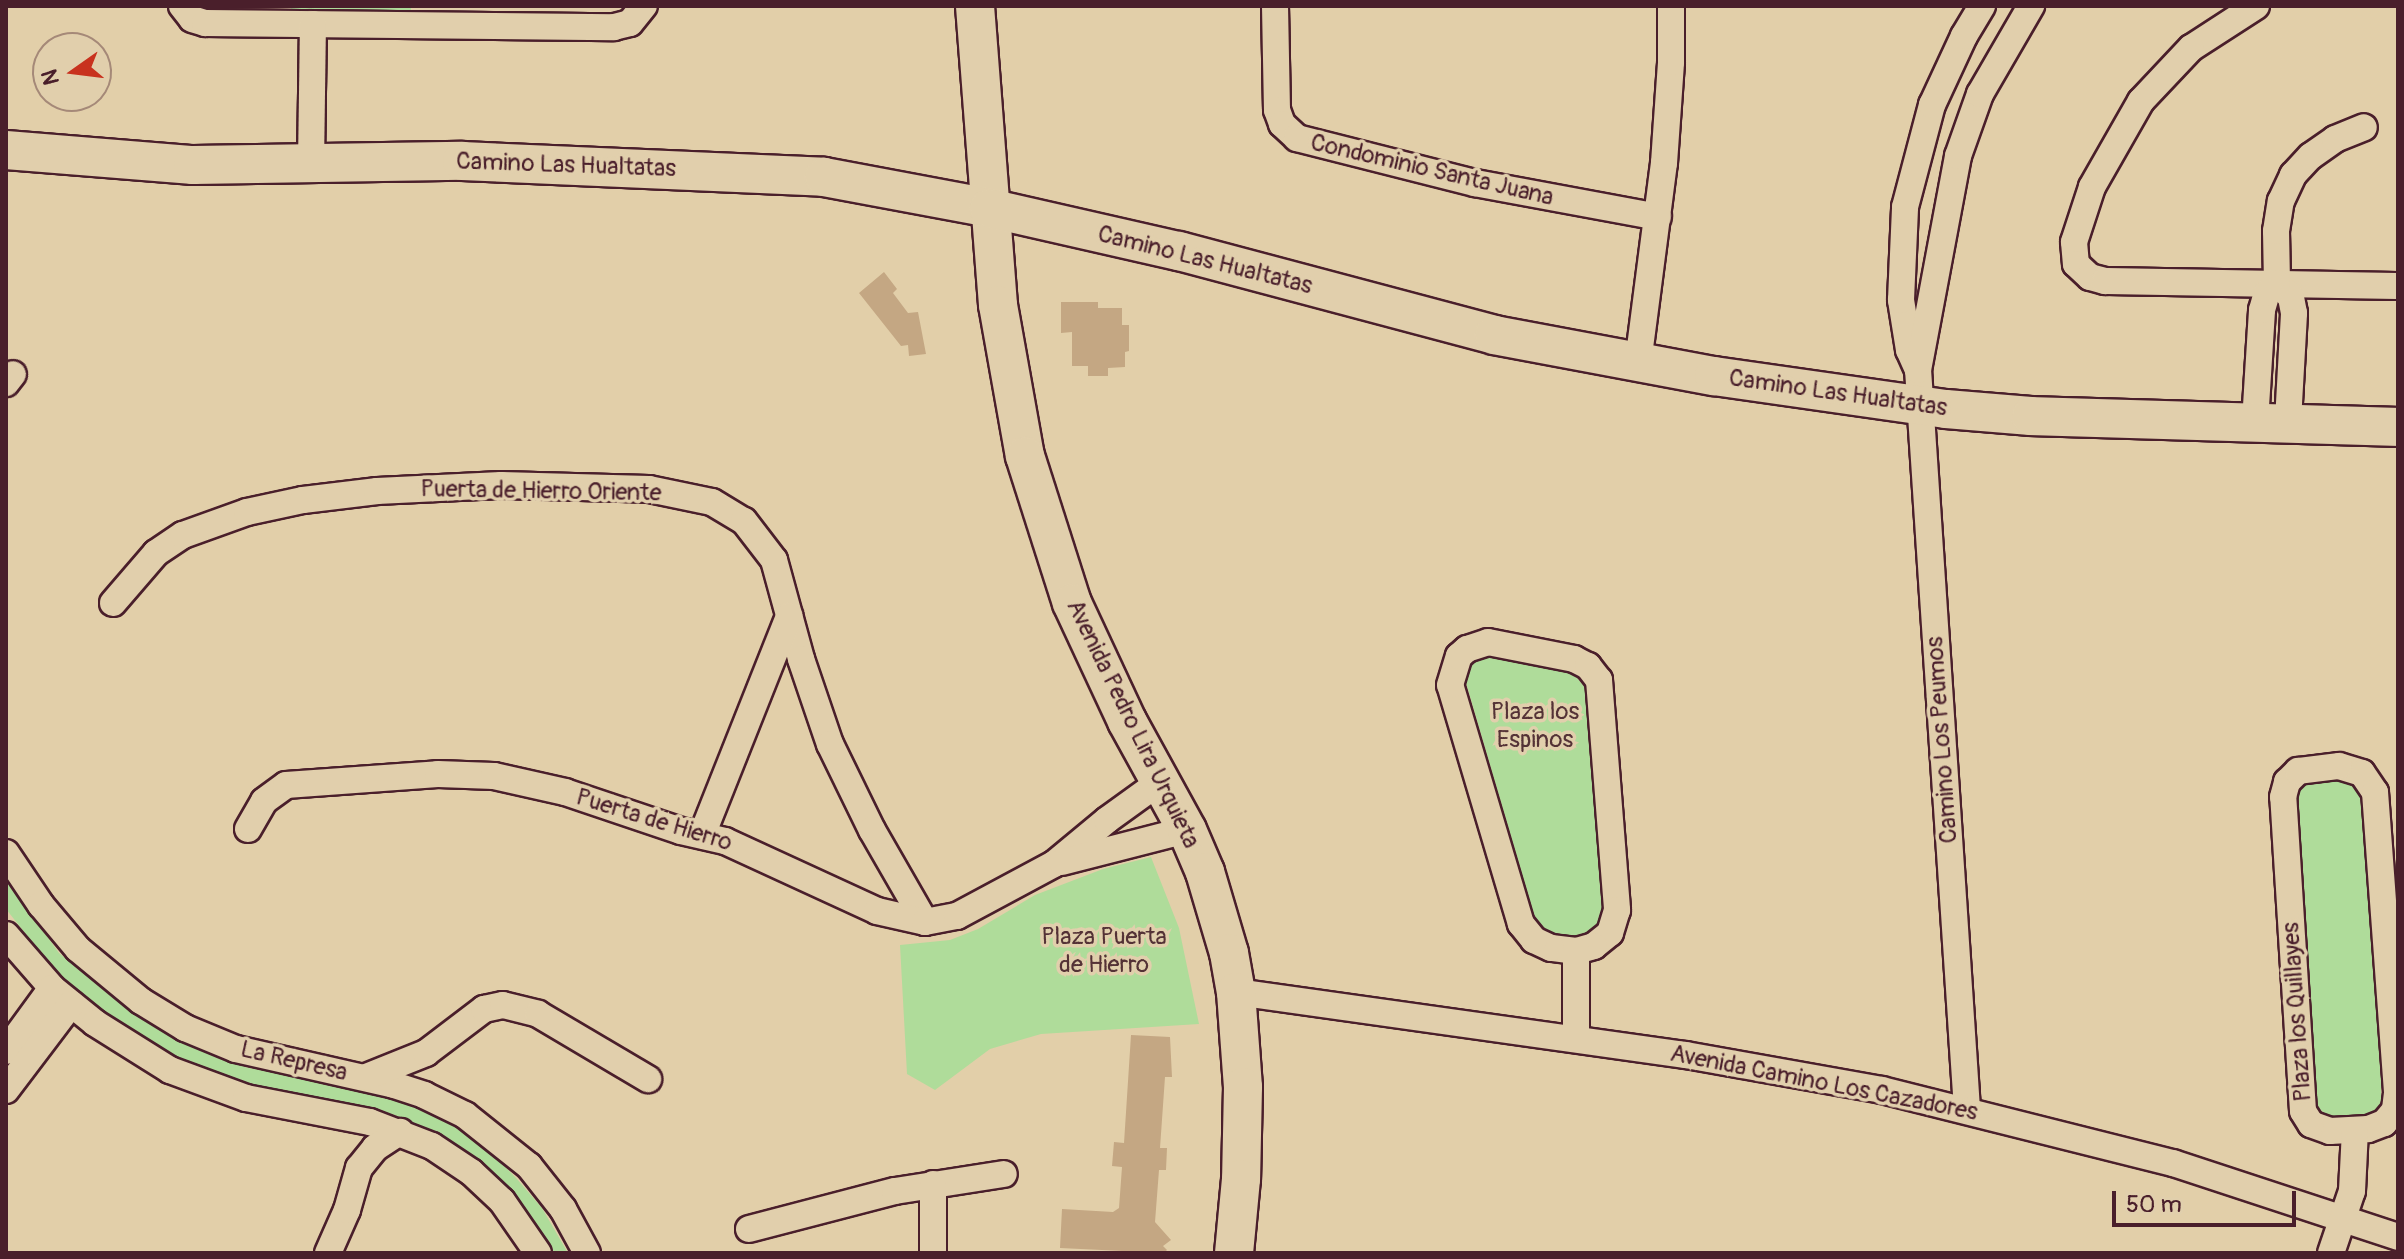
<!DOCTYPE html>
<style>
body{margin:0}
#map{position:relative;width:2404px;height:1259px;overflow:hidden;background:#e2cfa9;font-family:Pangolin,sans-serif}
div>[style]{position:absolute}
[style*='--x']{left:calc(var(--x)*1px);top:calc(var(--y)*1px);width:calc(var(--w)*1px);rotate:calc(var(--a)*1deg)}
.green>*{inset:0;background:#afdc9a}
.building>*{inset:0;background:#c4a783}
.roads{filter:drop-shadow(2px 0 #4a1f2b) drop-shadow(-2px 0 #4a1f2b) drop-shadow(0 2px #4a1f2b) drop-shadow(0 -2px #4a1f2b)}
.street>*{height:26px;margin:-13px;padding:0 13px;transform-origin:13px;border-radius:13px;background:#e1cfac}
.secondary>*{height:38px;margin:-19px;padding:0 19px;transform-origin:19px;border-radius:19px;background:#e1cfac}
span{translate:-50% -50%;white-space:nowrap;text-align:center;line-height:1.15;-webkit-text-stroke:7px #e1cfac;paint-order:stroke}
.street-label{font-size:24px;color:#4a1f2b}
.park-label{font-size:24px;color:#543236}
.frame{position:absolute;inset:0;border:8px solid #4a1f2b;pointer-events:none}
.north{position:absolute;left:32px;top:32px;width:80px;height:80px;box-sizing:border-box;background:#e1cfac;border:2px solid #a58978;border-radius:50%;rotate:256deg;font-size:22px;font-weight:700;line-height:32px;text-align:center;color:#4a1f2b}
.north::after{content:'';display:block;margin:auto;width:28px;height:36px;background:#c8321e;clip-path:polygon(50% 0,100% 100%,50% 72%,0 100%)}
.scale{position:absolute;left:2112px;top:1191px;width:184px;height:36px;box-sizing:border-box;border:4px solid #4a1f2b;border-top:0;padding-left:10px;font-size:24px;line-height:28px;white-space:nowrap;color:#4a1f2b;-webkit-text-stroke:6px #e1cfac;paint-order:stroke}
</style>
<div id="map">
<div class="green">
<i style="clip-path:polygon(291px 6px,411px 6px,411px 12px,291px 9px)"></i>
<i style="clip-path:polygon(1488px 657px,1574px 674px,1587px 690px,1604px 918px,1600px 930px,1586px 937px,1552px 933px,1543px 930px,1535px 919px,1464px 676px,1469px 664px)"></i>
<i style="clip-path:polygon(2312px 780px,2351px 781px,2363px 798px,2381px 1046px,2381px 1104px,2376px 1112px,2365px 1115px,2330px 1118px,2316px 1106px,2295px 794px)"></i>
<i style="clip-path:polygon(1151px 857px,1179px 928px,1199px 1024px,1041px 1034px,990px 1049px,935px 1090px,907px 1074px,900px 945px,950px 940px,978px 929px,1035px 895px,1103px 869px)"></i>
<i style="clip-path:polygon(6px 879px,59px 953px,123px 1006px,169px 1034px,245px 1067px,371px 1093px,418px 1107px,455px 1126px,488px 1149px,517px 1179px,542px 1208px,568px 1253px,550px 1253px,439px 1138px,395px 1115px,239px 1082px,195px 1066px,144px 1040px,96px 1010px,63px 981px,6px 909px)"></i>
</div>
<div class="building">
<i style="clip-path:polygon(884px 272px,897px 289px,893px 293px,908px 313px,918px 312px,926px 354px,909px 356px,908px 345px,901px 346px,859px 293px)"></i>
<i style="clip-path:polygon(1061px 302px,1098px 302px,1098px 308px,1122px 308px,1122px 325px,1129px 325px,1129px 351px,1125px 352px,1125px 367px,1108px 368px,1108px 376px,1088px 376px,1088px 366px,1072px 366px,1072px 332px,1061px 333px)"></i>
<i style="clip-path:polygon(1131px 1035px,1170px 1037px,1172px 1077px,1165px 1077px,1160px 1148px,1167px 1148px,1166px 1170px,1159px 1170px,1155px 1222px,1171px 1240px,1163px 1246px,1167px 1250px,1164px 1253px,1060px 1248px,1062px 1209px,1113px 1212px,1119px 1208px,1122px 1167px,1112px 1166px,1114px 1142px,1124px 1143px)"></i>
</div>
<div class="roads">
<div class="street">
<i style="--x:182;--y:6;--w:16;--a:52"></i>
<i style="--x:192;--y:19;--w:14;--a:17"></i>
<i style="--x:205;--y:23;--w:409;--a:0.6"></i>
<i style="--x:614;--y:27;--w:16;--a:-14"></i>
<i style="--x:630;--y:23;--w:22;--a:-51"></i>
<i style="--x:1275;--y:6;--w:104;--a:88.9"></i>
<i style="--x:1277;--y:110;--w:15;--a:70"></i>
<i style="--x:1282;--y:124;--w:21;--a:43"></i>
<i style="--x:1297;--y:138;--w:184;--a:14.2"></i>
<i style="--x:1475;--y:183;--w:186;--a:10.5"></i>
<i style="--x:2256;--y:6;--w:77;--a:147.1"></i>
<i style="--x:2191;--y:48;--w:73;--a:133.3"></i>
<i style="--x:2141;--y:101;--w:99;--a:119.7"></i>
<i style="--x:2092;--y:187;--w:58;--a:108.1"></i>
<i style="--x:2074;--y:242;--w:22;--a:85"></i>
<i style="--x:2076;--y:264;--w:19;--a:43"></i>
<i style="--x:2090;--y:277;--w:16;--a:15"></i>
<i style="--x:2105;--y:281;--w:293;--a:1"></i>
<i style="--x:311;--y:165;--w:141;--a:-89.2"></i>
<i style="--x:1638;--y:363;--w:202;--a:-82.6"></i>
<i style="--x:1664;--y:163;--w:101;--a:-86"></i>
<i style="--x:1671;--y:62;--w:56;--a:-90"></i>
<i style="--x:1918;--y:370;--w:22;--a:-114"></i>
<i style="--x:1909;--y:350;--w:51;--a:-99.1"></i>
<i style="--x:1901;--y:300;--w:93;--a:-87.5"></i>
<i style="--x:1905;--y:207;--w:106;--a:-75.2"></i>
<i style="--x:1932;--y:105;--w:76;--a:-65.1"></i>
<i style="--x:1964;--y:36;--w:35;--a:-59"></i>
<i style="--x:6;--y:383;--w:11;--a:-52"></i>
<i style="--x:2288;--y:421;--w:108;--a:-86.8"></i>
<i style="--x:2294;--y:313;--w:16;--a:-101"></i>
<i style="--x:2291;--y:297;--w:20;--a:-135"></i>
<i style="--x:2277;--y:283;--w:52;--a:-91.1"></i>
<i style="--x:2276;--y:231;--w:30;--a:-81"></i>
<i style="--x:2281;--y:201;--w:29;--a:-65"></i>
<i style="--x:2293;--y:175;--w:26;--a:-47"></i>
<i style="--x:2311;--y:156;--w:29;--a:-35"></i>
<i style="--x:2335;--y:139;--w:31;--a:-22"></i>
<i style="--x:2255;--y:422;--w:112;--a:-86.4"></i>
<i style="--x:2262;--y:310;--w:18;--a:-74"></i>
<i style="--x:2267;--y:293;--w:14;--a:-45"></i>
<i style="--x:113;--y:603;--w:66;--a:-49.3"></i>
<i style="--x:156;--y:553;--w:32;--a:-34"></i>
<i style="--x:183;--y:535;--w:68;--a:-19.8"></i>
<i style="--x:247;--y:512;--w:57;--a:-12.1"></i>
<i style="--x:303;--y:500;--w:75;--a:-6.9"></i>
<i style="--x:377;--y:491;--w:124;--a:-2.8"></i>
<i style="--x:501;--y:485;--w:148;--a:1.5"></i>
<i style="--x:649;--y:489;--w:64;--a:11.7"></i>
<i style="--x:712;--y:502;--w:37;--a:31"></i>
<i style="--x:744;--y:521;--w:49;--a:52.4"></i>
<i style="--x:774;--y:560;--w:103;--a:74.7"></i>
<i style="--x:801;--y:659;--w:90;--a:71.2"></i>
<i style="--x:830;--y:744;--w:96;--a:64"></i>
<i style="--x:872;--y:830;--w:106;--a:60.1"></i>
<i style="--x:1488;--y:642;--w:88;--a:11.2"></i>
<i style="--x:1574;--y:659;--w:16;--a:27"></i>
<i style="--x:1588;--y:666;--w:18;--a:52"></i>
<i style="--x:1599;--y:680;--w:231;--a:85.5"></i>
<i style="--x:1617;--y:910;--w:24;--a:107"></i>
<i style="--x:1610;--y:933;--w:21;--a:141"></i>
<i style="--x:1594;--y:946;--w:19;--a:164"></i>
<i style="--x:1576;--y:951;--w:25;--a:-173"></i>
<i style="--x:1551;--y:948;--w:19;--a:-155"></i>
<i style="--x:1534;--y:940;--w:21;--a:-129"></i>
<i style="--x:1521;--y:924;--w:249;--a:-106.5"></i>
<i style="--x:1450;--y:685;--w:30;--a:-73"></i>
<i style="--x:1459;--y:656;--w:11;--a:-41"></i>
<i style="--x:1467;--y:649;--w:22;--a:-18"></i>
<i style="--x:2339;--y:766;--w:24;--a:17"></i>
<i style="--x:2362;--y:773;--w:23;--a:56"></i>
<i style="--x:2375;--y:792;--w:302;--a:85.8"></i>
<i style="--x:2397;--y:1093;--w:17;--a:97"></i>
<i style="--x:2395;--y:1110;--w:17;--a:130"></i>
<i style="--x:2384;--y:1123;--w:17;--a:159"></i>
<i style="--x:2368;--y:1129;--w:38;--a:177"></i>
<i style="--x:2330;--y:1131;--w:20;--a:-160"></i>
<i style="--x:2311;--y:1124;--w:15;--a:-122"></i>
<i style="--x:2303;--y:1111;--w:315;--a:-93.6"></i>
<i style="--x:2283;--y:797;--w:16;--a:-75"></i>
<i style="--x:2287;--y:782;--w:16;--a:-45"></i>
<i style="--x:2298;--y:771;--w:41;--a:-7"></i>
<i style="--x:248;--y:829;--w:32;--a:-60"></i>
<i style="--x:264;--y:801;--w:27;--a:-36"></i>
<i style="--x:286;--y:785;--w:152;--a:-4.1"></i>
<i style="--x:438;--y:774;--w:56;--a:2"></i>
<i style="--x:494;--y:776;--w:73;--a:12.7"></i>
<i style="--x:565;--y:792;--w:122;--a:18.6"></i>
<i style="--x:681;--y:831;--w:45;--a:12.8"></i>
<i style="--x:725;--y:841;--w:167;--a:24.7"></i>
<i style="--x:877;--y:911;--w:49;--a:12.9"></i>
<i style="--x:925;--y:922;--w:33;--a:-11"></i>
<i style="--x:957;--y:916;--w:110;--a:-28.2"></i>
<i style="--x:1054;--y:864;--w:69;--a:-39.7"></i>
<i style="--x:1107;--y:820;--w:67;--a:-35.8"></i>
<i style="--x:702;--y:835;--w:236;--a:-68.3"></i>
<i style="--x:6;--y:853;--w:63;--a:56.1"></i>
<i style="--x:41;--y:905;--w:57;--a:49.9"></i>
<i style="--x:78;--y:949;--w:82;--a:39.5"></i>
<i style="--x:141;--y:1001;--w:52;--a:31.5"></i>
<i style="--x:185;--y:1028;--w:55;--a:22.4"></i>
<i style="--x:236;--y:1049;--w:162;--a:12.8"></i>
<i style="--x:394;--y:1085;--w:32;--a:18"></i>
<i style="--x:424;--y:1095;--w:46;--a:26"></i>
<i style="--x:465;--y:1115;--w:82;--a:38.6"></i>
<i style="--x:529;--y:1166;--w:55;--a:51.7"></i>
<i style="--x:563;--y:1209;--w:50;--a:61.4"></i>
<i style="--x:1062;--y:862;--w:129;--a:-14.4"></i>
<i style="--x:6;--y:935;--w:70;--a:49"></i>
<i style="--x:52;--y:988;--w:55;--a:39.1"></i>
<i style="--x:95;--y:1023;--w:89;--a:32.1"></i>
<i style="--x:170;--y:1070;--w:81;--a:20.2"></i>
<i style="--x:246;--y:1098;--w:126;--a:11"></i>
<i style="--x:370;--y:1122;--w:66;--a:21.2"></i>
<i style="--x:432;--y:1146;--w:47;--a:33.7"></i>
<i style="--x:471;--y:1172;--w:42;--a:43.1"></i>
<i style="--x:502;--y:1201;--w:63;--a:55.3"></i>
<i style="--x:1236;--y:992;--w:454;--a:8"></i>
<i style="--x:1686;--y:1055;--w:199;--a:10.1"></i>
<i style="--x:1882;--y:1090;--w:300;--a:14.1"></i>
<i style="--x:2173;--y:1163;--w:237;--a:18.2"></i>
<i style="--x:1576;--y:1039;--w:88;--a:-90"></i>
<i style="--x:6;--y:1051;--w:78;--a:-53.9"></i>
<i style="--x:366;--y:1077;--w:65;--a:-21.8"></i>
<i style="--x:426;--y:1053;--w:73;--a:-37.2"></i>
<i style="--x:484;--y:1009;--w:19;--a:-12"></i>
<i style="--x:503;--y:1005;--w:36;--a:14"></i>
<i style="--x:538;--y:1014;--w:128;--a:30.6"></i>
<i style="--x:6;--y:1090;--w:108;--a:-52.9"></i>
<i style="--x:1967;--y:1109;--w:741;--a:-93.79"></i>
<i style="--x:1918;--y:370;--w:218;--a:-79.4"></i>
<i style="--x:1958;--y:156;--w:66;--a:-70.5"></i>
<i style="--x:1980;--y:94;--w:102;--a:-59.9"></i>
<i style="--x:749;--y:1229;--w:151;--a:-14.6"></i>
<i style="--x:895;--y:1191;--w:110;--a:-8.9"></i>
<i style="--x:328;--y:1253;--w:47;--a:-66.2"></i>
<i style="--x:347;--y:1210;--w:44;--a:-74.1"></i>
<i style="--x:359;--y:1168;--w:26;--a:-51"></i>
<i style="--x:375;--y:1148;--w:30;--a:-33"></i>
<i style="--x:933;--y:1253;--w:69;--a:-90"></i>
<i style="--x:2331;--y:1253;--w:65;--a:-71.3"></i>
<i style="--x:2352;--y:1191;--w:61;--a:-87.2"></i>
</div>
<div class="secondary">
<i style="--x:975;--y:6;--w:300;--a:85.6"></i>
<i style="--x:998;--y:305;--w:153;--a:79.9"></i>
<i style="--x:1025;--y:456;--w:154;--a:72.3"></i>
<i style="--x:1072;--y:603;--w:130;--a:65"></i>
<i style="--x:1127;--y:721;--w:124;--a:61.2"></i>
<i style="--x:1187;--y:830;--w:46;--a:66.8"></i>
<i style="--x:1205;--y:872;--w:84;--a:73.5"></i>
<i style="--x:1229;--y:953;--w:40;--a:80"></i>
<i style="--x:1236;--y:992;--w:95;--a:85.8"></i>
<i style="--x:1243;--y:1087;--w:92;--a:91.2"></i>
<i style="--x:1241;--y:1179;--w:74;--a:95.4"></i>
<i style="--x:6;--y:150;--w:188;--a:4.6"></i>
<i style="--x:193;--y:165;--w:269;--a:-0.9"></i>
<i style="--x:462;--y:161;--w:362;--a:2.5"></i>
<i style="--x:824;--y:177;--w:168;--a:10.6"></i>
<i style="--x:989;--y:208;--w:195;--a:12.8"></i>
<i style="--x:1179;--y:251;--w:326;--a:14.9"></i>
<i style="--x:1494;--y:335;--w:224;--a:10.6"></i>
<i style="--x:1714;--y:376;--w:234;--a:8.1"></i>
<i style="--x:1946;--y:409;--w:85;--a:4.7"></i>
<i style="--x:2031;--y:416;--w:367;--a:1.7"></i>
</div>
</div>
<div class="street-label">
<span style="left:566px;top:165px;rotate:2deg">Camino Las Hualtatas</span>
<span style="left:1432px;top:170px;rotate:13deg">Condominio Santa Juana</span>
<span style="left:1205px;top:260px;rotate:14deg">Camino Las Hualtatas</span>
<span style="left:1838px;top:393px;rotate:8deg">Camino Las Hualtatas</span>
<span style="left:541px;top:491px;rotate:1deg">Puerta de Hierro Oriente</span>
<span style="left:1133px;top:724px;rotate:64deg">Avenida Pedro Lira Urquieta</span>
<span style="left:1942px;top:740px;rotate:-94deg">Camino Los Peumos</span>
<span style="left:654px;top:820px;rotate:17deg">Puerta de Hierro</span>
<span style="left:2297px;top:1012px;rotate:-94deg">Plaza los Quillayes</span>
<span style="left:294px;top:1061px;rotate:13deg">La Represa</span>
<span style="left:1824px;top:1083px;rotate:11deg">Avenida Camino Los Cazadores</span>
</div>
<div class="park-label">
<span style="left:1535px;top:726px">Plaza los<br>Espinos</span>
<span style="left:1104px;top:951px">Plaza Puerta<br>de Hierro</span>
</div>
<div class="frame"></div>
<div class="north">N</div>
<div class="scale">50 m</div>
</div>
